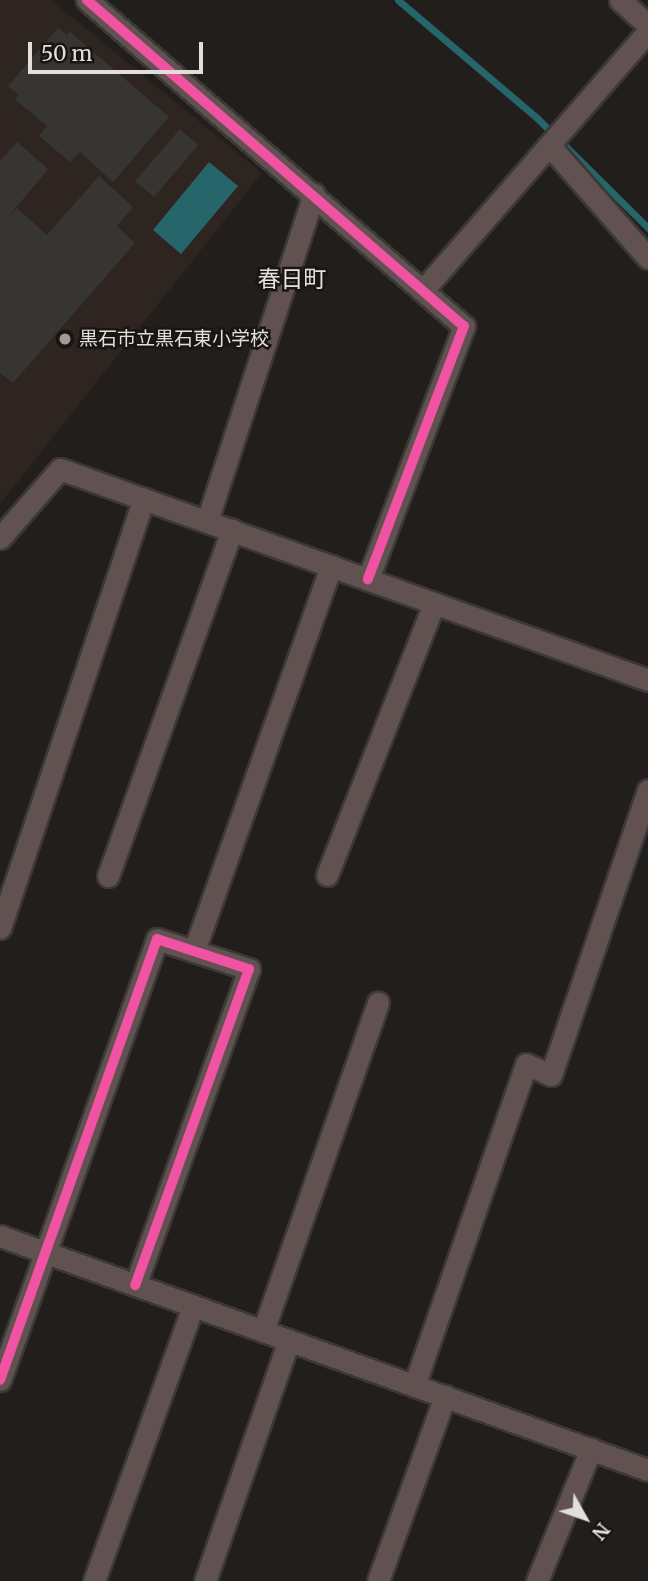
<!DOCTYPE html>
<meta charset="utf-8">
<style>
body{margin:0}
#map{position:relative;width:648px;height:1581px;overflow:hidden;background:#211e1c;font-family:Merriweather,"Noto Sans JP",serif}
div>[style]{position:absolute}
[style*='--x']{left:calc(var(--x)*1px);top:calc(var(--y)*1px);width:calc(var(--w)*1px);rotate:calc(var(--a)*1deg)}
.built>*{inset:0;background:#2f2520}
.water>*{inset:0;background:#26666a}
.stream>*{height:7px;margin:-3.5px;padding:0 3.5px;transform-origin:3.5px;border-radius:3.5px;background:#26666a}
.building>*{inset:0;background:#363534}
.roads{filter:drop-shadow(2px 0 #3b3938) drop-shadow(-2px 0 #3b3938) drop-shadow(0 2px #3b3938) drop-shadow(0 -2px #3b3938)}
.minor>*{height:21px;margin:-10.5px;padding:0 10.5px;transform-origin:10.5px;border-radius:10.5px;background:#625151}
.cycleway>*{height:10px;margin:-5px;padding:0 5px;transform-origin:5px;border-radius:5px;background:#f153a3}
.dots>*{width:19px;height:19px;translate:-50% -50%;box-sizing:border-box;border:4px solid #191512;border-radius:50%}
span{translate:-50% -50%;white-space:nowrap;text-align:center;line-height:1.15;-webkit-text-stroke:5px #191512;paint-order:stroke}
.poi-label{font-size:19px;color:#e1dedc}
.left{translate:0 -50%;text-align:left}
.quarter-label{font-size:23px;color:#e7e1dd}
.north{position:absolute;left:550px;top:1483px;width:70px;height:70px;-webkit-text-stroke:5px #191512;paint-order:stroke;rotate:130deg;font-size:19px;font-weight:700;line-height:28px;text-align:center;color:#e1dedc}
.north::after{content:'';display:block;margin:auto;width:24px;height:32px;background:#e1dedc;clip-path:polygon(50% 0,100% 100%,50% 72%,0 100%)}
.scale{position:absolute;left:28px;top:42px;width:175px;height:32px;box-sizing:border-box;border:4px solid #e1dedc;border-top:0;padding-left:9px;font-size:21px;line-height:24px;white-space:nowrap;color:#e1dedc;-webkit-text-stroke:5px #191512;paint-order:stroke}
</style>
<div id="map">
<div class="built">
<i style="clip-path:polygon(0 0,51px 0,262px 173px,0 504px)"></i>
</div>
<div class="water">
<i style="clip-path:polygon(209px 162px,238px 186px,181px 254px,153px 230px)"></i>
</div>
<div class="stream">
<i style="--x:398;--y:0;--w:181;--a:40.3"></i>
<i style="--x:536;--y:117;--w:158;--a:44.7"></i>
</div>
<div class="building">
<i style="clip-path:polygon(58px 28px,67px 35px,70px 32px,169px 117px,113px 182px,80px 152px,70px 162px,39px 136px,47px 126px,15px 99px,19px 95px,8px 86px)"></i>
<i style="clip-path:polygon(180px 129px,198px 145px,154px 197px,135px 181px)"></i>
<i style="clip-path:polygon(17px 142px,48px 169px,3px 223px,17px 208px,47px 235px,99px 176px,133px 207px,117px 226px,135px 243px,13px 383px,0 373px,0 161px)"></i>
</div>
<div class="roads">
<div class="minor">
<i style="--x:87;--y:0;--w:498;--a:40.9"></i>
<i style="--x:464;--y:326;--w:271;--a:110.8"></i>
<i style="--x:620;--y:0;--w:38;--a:42"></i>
<i style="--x:549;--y:145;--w:150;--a:48.8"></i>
<i style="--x:424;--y:289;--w:342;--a:-49"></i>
<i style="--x:207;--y:521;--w:344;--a:-71.9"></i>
<i style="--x:0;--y:538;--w:91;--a:-49"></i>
<i style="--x:60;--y:469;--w:625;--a:19.74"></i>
<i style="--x:327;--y:875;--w:292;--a:-68.5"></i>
<i style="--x:108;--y:876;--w:368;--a:-70.3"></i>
<i style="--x:0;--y:928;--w:453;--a:-71.5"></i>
<i style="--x:194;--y:951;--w:409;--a:-70.4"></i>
<i style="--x:0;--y:1236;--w:689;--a:19.86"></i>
<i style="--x:263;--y:1331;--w:348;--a:-70.7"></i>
<i style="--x:0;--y:1380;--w:468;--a:-70.4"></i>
<i style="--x:157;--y:939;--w:97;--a:18.1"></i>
<i style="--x:249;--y:969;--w:336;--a:109.8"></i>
<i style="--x:414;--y:1386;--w:341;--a:-70.8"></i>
<i style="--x:526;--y:1064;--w:27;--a:24"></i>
<i style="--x:551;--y:1075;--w:301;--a:-71.2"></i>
<i style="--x:94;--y:1581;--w:292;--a:-70.2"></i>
<i style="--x:205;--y:1581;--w:255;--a:-70.8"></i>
<i style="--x:378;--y:1581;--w:197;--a:-70.1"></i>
<i style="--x:537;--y:1581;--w:143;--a:-67.8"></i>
</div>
</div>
<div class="cycleway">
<i style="--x:87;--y:0;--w:498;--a:40.9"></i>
<i style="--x:464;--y:326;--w:271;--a:110.8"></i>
<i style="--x:0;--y:1380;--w:468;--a:-70.4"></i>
<i style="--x:157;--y:939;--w:97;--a:18.1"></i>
<i style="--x:249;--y:969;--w:336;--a:109.8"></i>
</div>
<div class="dots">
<i style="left:65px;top:339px;background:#9e9b99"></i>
</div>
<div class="poi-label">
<span class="left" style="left:79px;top:339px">黒石市立黒石東小学校</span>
</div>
<div class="quarter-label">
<span style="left:292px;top:279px">春日町</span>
</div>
<div class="north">N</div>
<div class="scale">50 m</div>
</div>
